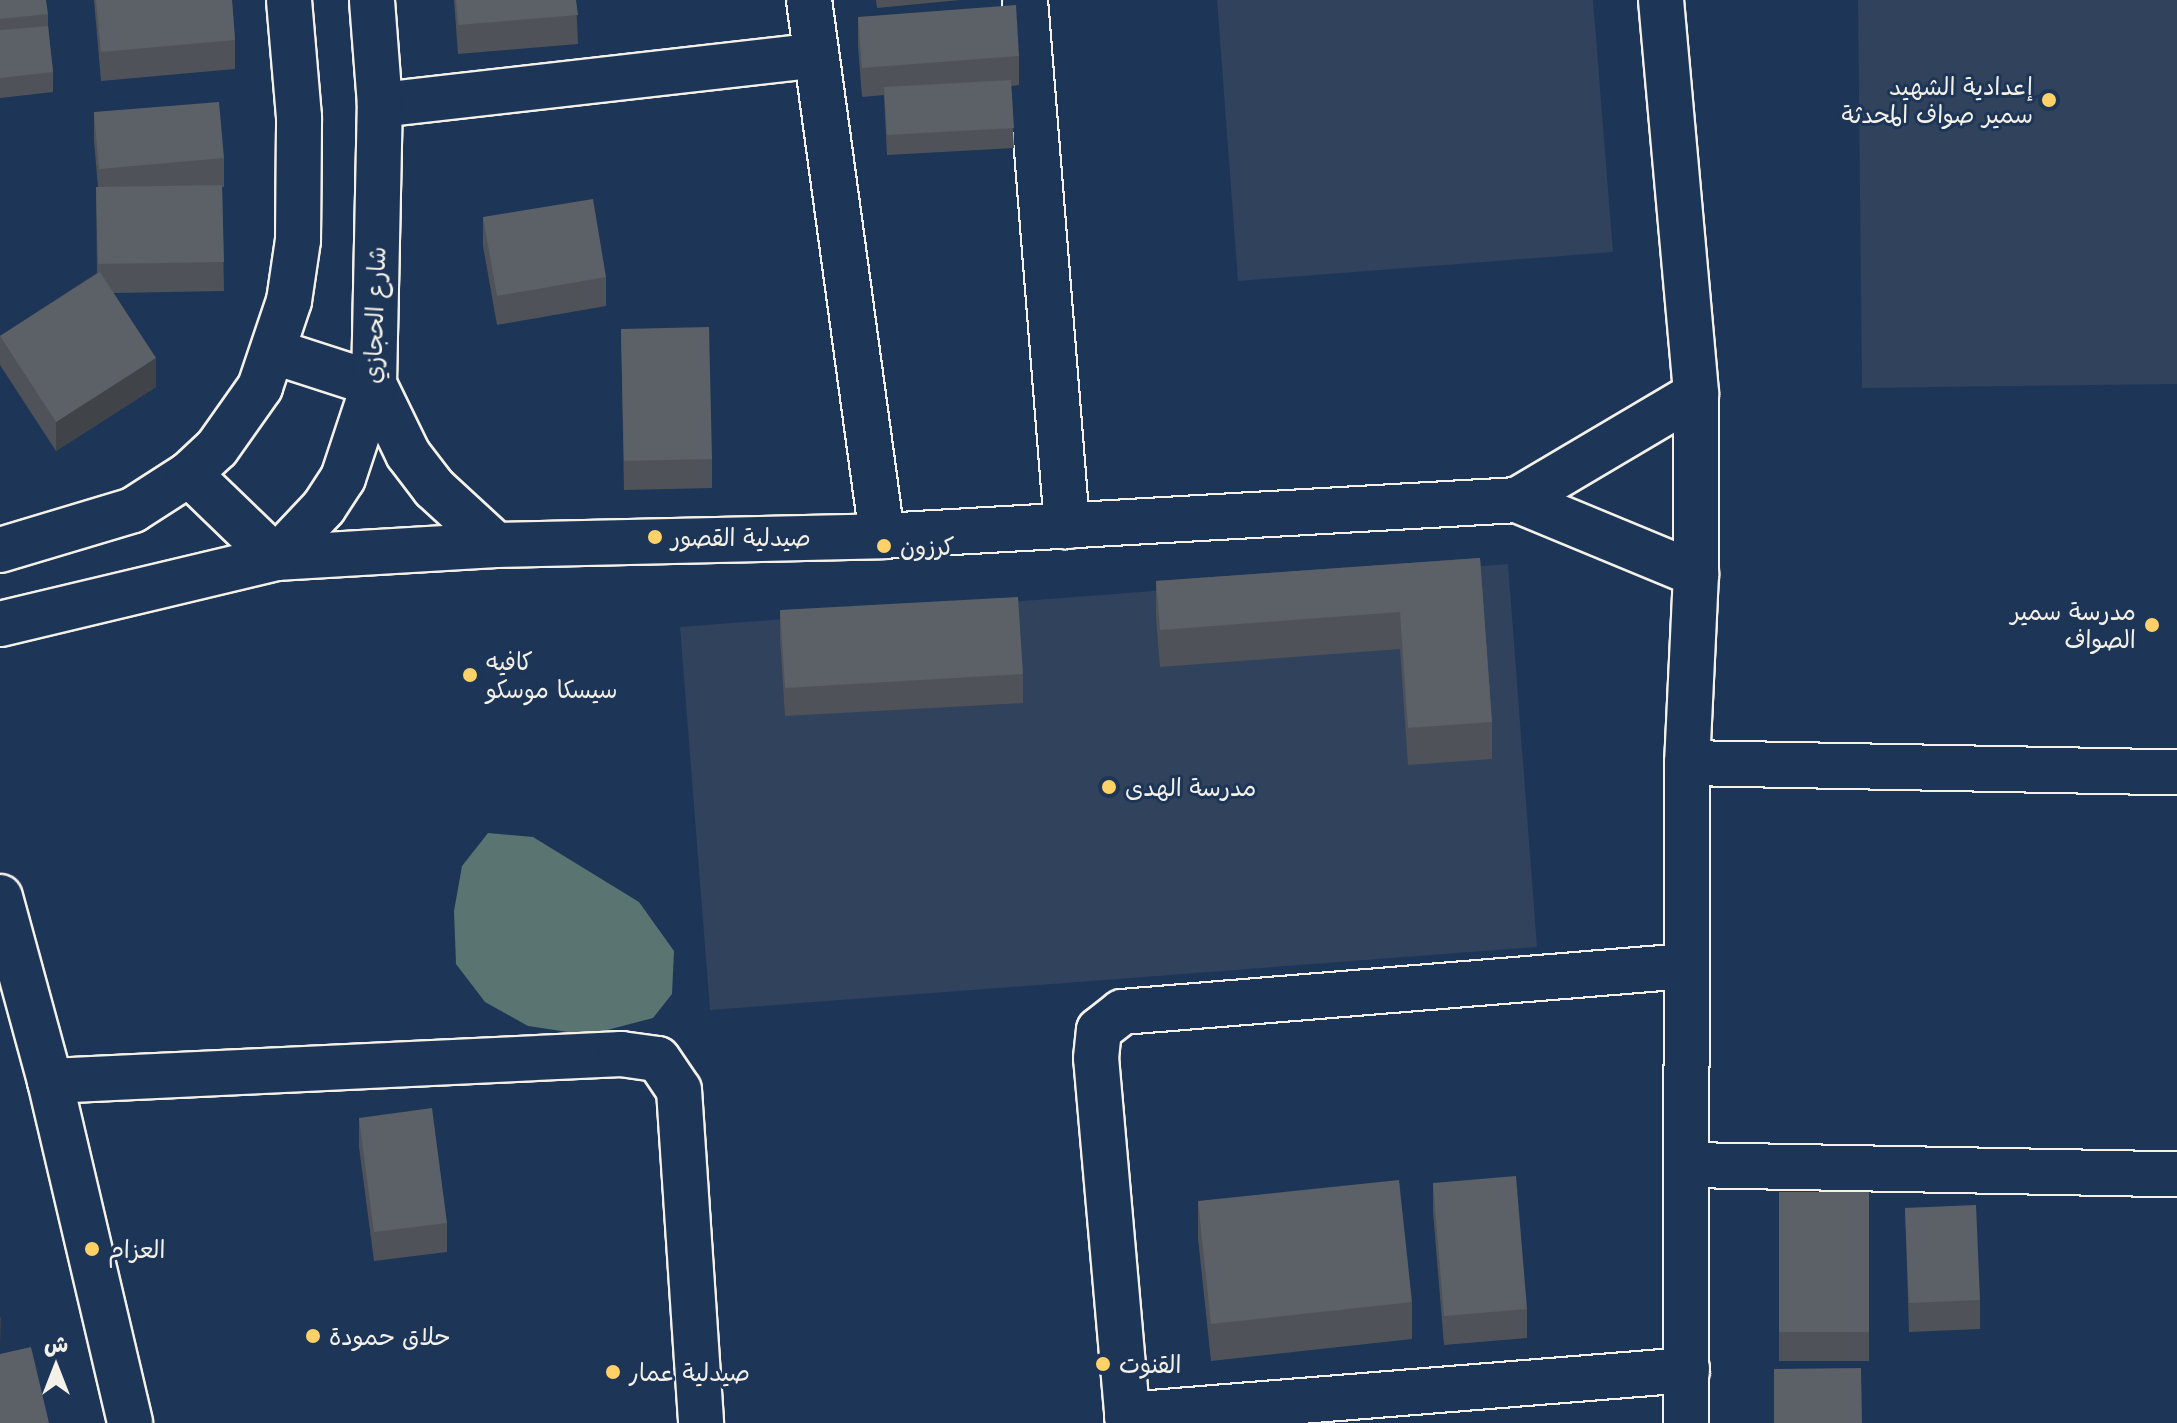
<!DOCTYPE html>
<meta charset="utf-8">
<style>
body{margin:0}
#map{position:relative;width:2177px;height:1423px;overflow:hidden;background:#1d3557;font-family:"Playpen Sans","Playpen Sans Arabic",sans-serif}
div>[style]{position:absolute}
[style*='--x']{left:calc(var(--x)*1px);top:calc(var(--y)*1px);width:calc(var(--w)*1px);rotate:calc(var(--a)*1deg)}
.built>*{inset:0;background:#30425c}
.green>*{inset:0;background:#597471}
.roads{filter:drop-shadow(2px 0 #f4f1e8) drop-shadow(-2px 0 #f4f1e8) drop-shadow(0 2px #f4f1e8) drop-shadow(0 -2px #f4f1e8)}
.minor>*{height:44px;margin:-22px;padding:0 22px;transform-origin:22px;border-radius:22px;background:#1d3557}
.major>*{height:44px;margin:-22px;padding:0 22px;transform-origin:22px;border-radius:22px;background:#1d3557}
.wall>*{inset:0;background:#4f5359}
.shaded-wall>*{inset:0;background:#404348}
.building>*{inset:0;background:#5c6067}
.dots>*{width:22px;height:22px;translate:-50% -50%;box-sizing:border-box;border:4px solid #1d3557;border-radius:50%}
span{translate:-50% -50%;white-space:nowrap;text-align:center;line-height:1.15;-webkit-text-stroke:6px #1d3557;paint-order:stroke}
.poi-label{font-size:24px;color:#f4f1e8}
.right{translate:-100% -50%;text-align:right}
.left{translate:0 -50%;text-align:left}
.street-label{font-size:24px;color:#f4f1e8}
.north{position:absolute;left:16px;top:1327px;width:80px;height:80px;-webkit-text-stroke:6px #1d3557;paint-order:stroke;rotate:0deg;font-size:22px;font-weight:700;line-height:32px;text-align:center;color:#f4f1e8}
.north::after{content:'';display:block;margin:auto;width:28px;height:36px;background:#f4f1e8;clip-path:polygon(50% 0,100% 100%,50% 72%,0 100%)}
</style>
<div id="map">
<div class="built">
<i style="clip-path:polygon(1217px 0,1593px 0,1613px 252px,1238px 281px)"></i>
<i style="clip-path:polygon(1858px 0,2177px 0,2177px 384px,1862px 388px)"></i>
<i style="clip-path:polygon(1508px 564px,1537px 947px,710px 1010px,680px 627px)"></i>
</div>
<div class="green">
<i style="clip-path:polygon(488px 833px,533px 837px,639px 902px,674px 951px,672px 994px,653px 1018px,588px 1035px,528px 1026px,485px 1002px,456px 964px,454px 911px,462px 866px)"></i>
</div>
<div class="roads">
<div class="minor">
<i style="--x:809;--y:0;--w:541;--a:82.24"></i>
<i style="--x:1025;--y:0;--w:528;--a:85.43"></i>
<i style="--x:1661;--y:0;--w:396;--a:84.9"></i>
<i style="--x:1696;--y:394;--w:180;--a:90"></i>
<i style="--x:1696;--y:574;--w:189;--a:92.7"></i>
<i style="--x:1687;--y:763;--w:660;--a:90.09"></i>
<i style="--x:380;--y:105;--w:439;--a:-6.5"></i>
<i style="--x:374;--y:384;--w:78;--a:64.1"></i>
<i style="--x:408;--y:454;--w:43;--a:52.6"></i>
<i style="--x:434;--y:488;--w:84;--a:42.6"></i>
<i style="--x:1517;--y:500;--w:208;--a:-30.6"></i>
<i style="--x:276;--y:558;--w:220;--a:-3.4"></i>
<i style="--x:496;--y:545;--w:386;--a:-1.3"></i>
<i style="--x:882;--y:536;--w:636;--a:-3.24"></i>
<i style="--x:1517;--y:500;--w:194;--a:22.5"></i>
<i style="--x:1687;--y:763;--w:490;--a:1.1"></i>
<i style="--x:0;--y:897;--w:191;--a:74.8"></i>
<i style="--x:50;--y:1081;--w:351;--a:76.8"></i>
<i style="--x:50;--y:1081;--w:572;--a:-2.71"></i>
<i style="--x:621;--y:1054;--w:37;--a:8"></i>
<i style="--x:658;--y:1059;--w:37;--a:56"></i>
<i style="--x:679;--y:1090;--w:334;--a:86.2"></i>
<i style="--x:1690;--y:1165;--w:487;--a:1.1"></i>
<i style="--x:1127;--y:1415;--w:562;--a:-4.59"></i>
<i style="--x:1128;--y:1423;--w:366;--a:-95"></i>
<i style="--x:1096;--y:1058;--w:28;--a:-84"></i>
<i style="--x:1099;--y:1030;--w:29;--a:-38"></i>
<i style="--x:1122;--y:1012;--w:566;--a:-4.66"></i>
</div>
<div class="major">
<i style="--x:275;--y:352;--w:104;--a:17.9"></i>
<i style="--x:189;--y:474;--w:121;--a:44"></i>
<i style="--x:0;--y:550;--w:139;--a:-16.7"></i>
<i style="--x:133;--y:510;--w:67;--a:-32.7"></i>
<i style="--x:189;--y:474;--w:38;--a:-43"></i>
<i style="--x:217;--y:448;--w:75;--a:-54.8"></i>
<i style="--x:260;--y:387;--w:91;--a:-71.4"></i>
<i style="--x:289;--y:301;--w:62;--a:-81.6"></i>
<i style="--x:298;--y:240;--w:123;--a:-89.5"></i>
<i style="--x:299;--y:117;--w:117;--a:-94.9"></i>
<i style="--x:0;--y:624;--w:284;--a:-13.4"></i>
<i style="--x:276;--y:558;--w:70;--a:-46.7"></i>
<i style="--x:324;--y:507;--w:35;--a:-57"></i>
<i style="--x:343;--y:478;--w:99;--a:-71.7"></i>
<i style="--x:374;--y:384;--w:279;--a:-88.8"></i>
<i style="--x:380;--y:105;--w:105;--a:-94.4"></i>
</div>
</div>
<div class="wall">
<i style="clip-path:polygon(0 0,48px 14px,48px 26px,53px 72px,53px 92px,0 98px)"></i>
<i style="clip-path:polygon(94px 0,232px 0,235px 40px,235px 69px,101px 81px)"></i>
<i style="clip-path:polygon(454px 0,576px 0,578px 44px,458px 54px)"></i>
<i style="clip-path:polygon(876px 0,960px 0,877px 8px)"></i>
<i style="clip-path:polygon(858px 17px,1019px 56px,1019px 85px,1011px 86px,1014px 148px,887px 155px,884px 95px,862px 97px,858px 46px)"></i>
<i style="clip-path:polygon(94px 112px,224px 158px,224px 187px,222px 187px,224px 291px,113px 293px,156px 387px,56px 451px,0 365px,0 336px,97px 273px,96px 187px,98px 187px,94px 141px)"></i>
<i style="clip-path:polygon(483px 217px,606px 277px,606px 306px,497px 325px,483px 246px)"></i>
<i style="clip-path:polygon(621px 329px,712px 459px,712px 488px,624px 490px)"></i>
<i style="clip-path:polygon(1480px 558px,1492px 722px,1492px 759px,1408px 765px,1400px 649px,1160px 667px,1156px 618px,1156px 581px)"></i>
<i style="clip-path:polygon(780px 610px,1023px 674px,1023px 703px,785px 716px,780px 639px)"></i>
<i style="clip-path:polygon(359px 1118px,447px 1223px,447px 1252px,374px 1261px,359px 1147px)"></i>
<i style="clip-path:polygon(1433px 1183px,1527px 1309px,1527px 1338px,1444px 1345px,1433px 1212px)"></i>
<i style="clip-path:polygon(1779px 1192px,1869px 1192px,1869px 1361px,1779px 1361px)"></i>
<i style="clip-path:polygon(1198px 1201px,1412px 1302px,1412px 1339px,1211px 1361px,1198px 1238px)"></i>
<i style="clip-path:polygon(1905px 1208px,1980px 1300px,1980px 1329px,1909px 1332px)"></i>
</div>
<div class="shaded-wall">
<i style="clip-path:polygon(156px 358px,156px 387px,56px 451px,56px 422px)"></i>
<i style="clip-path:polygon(0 1318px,1px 1318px,0 1347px)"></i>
</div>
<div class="building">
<i style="clip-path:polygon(0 0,46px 0,48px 14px,0 19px)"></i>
<i style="clip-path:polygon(96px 0,232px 0,235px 40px,101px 52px)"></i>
<i style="clip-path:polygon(456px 0,576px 0,578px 15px,458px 25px)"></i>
<i style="clip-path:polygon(1016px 5px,1019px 56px,862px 68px,858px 17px)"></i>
<i style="clip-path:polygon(48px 26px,53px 72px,0 78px,0 30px)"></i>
<i style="clip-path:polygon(1011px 80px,1014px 128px,887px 135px,884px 87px)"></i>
<i style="clip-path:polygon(219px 102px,224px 158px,99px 169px,94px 112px)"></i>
<i style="clip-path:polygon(222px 185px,224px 262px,98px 264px,96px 187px)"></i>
<i style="clip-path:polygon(593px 199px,606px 277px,497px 296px,483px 217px)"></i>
<i style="clip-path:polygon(100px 272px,156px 358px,56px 422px,0 336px)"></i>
<i style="clip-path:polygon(709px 327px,712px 459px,624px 461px,621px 329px)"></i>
<i style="clip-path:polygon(1480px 558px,1492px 722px,1408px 728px,1400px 612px,1160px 630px,1156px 581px)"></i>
<i style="clip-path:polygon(1018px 597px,1023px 674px,785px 688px,780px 610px)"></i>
<i style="clip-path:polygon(432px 1108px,447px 1223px,374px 1232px,359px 1118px)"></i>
<i style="clip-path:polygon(1516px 1176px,1527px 1309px,1444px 1316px,1433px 1183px)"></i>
<i style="clip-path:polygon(1399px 1180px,1412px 1302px,1211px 1324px,1198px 1201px)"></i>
<i style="clip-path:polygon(1779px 1192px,1869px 1192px,1869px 1332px,1779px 1332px)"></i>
<i style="clip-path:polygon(1976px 1205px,1980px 1300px,1909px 1303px,1905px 1208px)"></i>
<i style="clip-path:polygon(31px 1347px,49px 1423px,0 1423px,0 1354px)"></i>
<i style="clip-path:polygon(1861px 1368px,1862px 1423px,1774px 1423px,1774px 1369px)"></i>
</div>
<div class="dots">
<i style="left:2049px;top:100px;background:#ffd166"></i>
<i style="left:655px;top:537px;background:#ffd166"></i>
<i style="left:884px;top:546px;background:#ffd166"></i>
<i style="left:2152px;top:625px;background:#ffd166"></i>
<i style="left:470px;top:675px;background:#ffd166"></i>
<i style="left:1109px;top:787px;background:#ffd166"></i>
<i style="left:92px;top:1249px;background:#ffd166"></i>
<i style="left:313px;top:1336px;background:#ffd166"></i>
<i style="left:1103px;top:1364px;background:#ffd166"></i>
<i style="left:613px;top:1372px;background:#ffd166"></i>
</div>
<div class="poi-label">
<span class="right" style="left:2033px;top:100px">إعدادية الشهيد<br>سمير صواف المحدثة</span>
<span class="left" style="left:671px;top:537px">صيدلية القصور</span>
<span class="left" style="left:900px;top:546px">كرزون</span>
<span class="right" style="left:2136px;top:625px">مدرسة سمير<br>الصواف</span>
<span class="left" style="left:486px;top:675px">كافيه<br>سيسكا موسكو</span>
<span class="left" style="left:1125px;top:787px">مدرسة الهدى</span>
<span class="left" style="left:108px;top:1249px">العزام</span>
<span class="left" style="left:329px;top:1336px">حلاق حمودة</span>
<span class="left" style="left:1119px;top:1364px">القنوت</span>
<span class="left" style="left:629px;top:1372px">صيدلية عمار</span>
</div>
<div class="street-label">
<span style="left:374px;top:315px;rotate:-88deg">شارع الحجازي</span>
</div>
<div class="north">ش</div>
</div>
